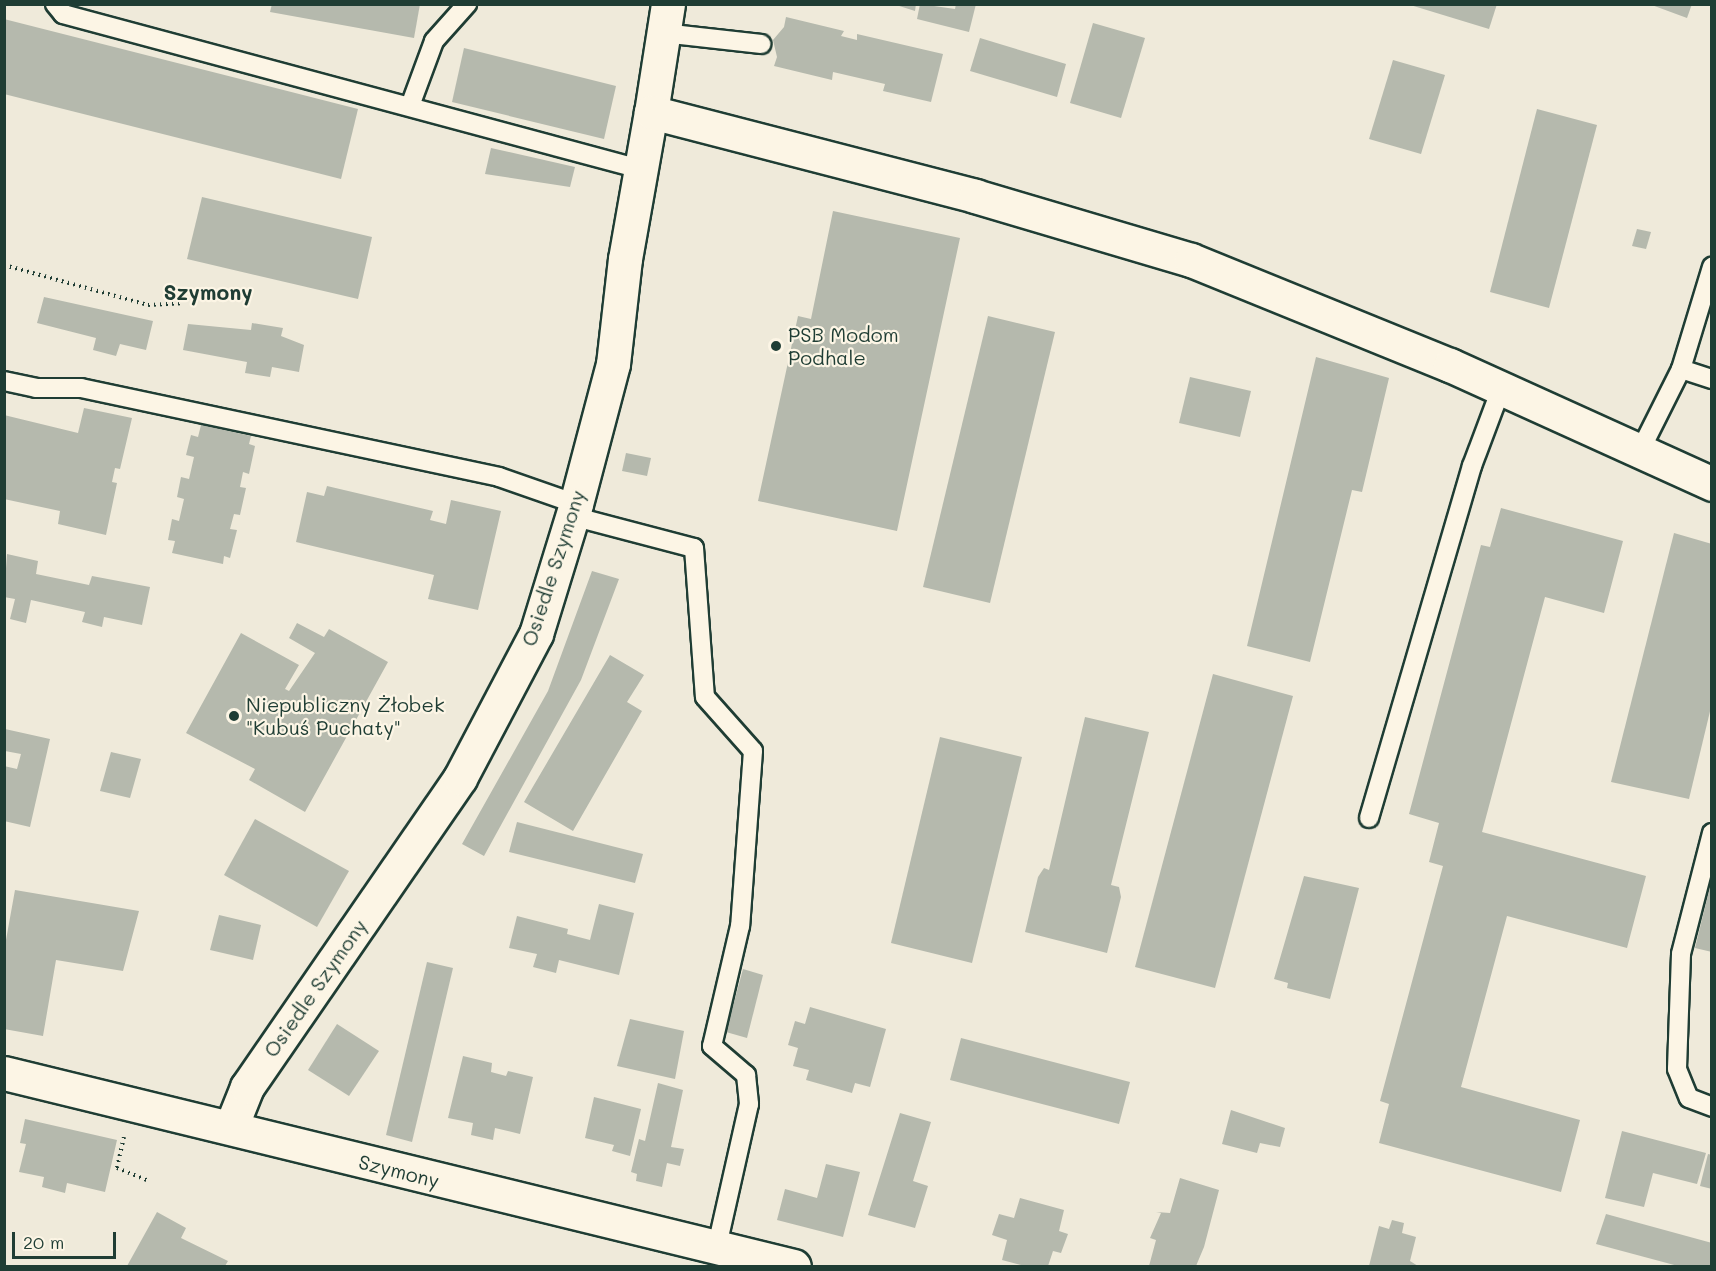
<!DOCTYPE html>
<meta charset="utf-8">
<style>
body{margin:0}
#map{position:relative;width:1716px;height:1271px;overflow:hidden;background:#efeada;font-family:Mali,sans-serif}
div>[style]{position:absolute}
[style*='--x']{left:calc(var(--x)*1px);top:calc(var(--y)*1px);width:calc(var(--w)*1px);rotate:calc(var(--a)*1deg)}
.building>*{inset:0;background:#b5b9ad}
.path>*{height:4px;margin-top:-2px;transform-origin:0;background:repeating-linear-gradient(90deg,#1f3d34 0 1.5px,transparent 0 6px)}
.roads{filter:drop-shadow(2px 0 #1f3d34) drop-shadow(-2px 0 #1f3d34) drop-shadow(0 2px #1f3d34) drop-shadow(0 -2px #1f3d34)}
.lane>*{height:18px;margin:-9px;padding:0 9px;transform-origin:9px;border-radius:9px;background:#fcf5e5}
.street>*{height:33px;margin:-16.5px;padding:0 16.5px;transform-origin:16.5px;border-radius:16.5px;background:#fcf5e5}
.secondary>*{height:33px;margin:-16.5px;padding:0 16.5px;transform-origin:16.5px;border-radius:16.5px;background:#fcf5e5}
.dots>*{width:16px;height:16px;translate:-50% -50%;box-sizing:border-box;border:3px solid #fcf5e5;border-radius:50%}
span{translate:-50% -50%;white-space:nowrap;text-align:center;line-height:1.15;-webkit-text-stroke:4.5px #fcf5e5;paint-order:stroke}
.poi-label{font-size:20px;color:#1f3d34}
.left{translate:0 -50%;text-align:left}
.street-label{font-size:20px;color:#1f3d34}
.neighbourhood-label{font-size:21px;color:#1f3d34;font-weight:700}
.frame{position:absolute;inset:0;border:6px solid #1f3d34;pointer-events:none}
.scale{position:absolute;left:12px;top:1232px;width:104px;height:27px;box-sizing:border-box;border:3px solid #1f3d34;border-top:0;padding-left:8px;font-size:18px;line-height:21px;white-space:nowrap;color:#1f3d34;-webkit-text-stroke:4px #fcf5e5;paint-order:stroke}
</style>
<div id="map">
<div class="building">
<i style="clip-path:polygon(272px 4px,420px 4px,414px 38px,270px 12px)"></i>
<i style="clip-path:polygon(893px 4px,916px 4px,915px 11px)"></i>
<i style="clip-path:polygon(920px 4px,955px 9px,956px 4px,976px 4px,969px 32px,917px 19px)"></i>
<i style="clip-path:polygon(1407px 4px,1497px 4px,1489px 29px)"></i>
<i style="clip-path:polygon(1649px 4px,1692px 4px,1687px 18px)"></i>
<i style="clip-path:polygon(786px 17px,844px 31px,841px 36px,857px 40px,857px 34px,943px 54px,931px 102px,883px 91px,885px 84px,833px 72px,832px 80px,774px 66px,777px 57px,773px 40px,784px 27px)"></i>
<i style="clip-path:polygon(4px 19px,358px 109px,341px 179px,4px 94px)"></i>
<i style="clip-path:polygon(1093px 23px,1145px 38px,1121px 118px,1070px 103px)"></i>
<i style="clip-path:polygon(980px 38px,1066px 64px,1057px 97px,970px 71px)"></i>
<i style="clip-path:polygon(464px 48px,616px 86px,604px 139px,452px 102px)"></i>
<i style="clip-path:polygon(1393px 60px,1445px 75px,1421px 154px,1369px 139px)"></i>
<i style="clip-path:polygon(1537px 109px,1597px 125px,1549px 308px,1490px 292px)"></i>
<i style="clip-path:polygon(491px 148px,575px 167px,570px 187px,485px 174px)"></i>
<i style="clip-path:polygon(202px 197px,372px 237px,358px 299px,187px 259px)"></i>
<i style="clip-path:polygon(833px 211px,960px 238px,897px 531px,758px 501px,798px 316px,811px 319px)"></i>
<i style="clip-path:polygon(1637px 229px,1651px 232px,1646px 249px,1632px 246px)"></i>
<i style="clip-path:polygon(44px 297px,153px 321px,146px 350px,120px 344px,116px 356px,93px 350px,96px 338px,37px 323px)"></i>
<i style="clip-path:polygon(988px 316px,1055px 332px,990px 603px,923px 587px)"></i>
<i style="clip-path:polygon(252px 323px,283px 328px,281px 336px,304px 345px,299px 372px,272px 367px,270px 377px,245px 373px,247px 362px,183px 350px,188px 324px,251px 330px)"></i>
<i style="clip-path:polygon(1316px 357px,1389px 378px,1362px 492px,1352px 490px,1310px 662px,1247px 646px)"></i>
<i style="clip-path:polygon(1190px 377px,1251px 391px,1240px 437px,1179px 423px)"></i>
<i style="clip-path:polygon(84px 408px,132px 418px,120px 469px,115px 468px,112px 482px,117px 483px,106px 535px,58px 524px,60px 511px,4px 499px,4px 415px,78px 433px)"></i>
<i style="clip-path:polygon(201px 425px,251px 436px,249px 444px,255px 446px,249px 474px,243px 472px,240px 487px,246px 488px,240px 515px,234px 514px,230px 529px,237px 530px,230px 558px,224px 556px,223px 564px,172px 553px,175px 541px,168px 540px,172px 519px,179px 521px,184px 499px,177px 497px,181px 477px,189px 479px,194px 457px,186px 455px,191px 435px,198px 437px)"></i>
<i style="clip-path:polygon(626px 453px,651px 458px,647px 476px,622px 471px)"></i>
<i style="clip-path:polygon(327px 486px,433px 511px,430px 520px,446px 524px,451px 500px,501px 511px,478px 610px,428px 599px,434px 575px,296px 542px,307px 492px,324px 496px)"></i>
<i style="clip-path:polygon(1501px 508px,1623px 541px,1604px 613px,1545px 597px,1482px 832px,1646px 876px,1627px 948px,1507px 916px,1461px 1087px,1580px 1120px,1561px 1192px,1379px 1143px,1389px 1104px,1380px 1101px,1443px 866px,1429px 862px,1439px 823px,1409px 814px,1481px 545px,1490px 547px)"></i>
<i style="clip-path:polygon(1674px 533px,1712px 544px,1712px 703px,1689px 799px,1611px 782px)"></i>
<i style="clip-path:polygon(7px 554px,38px 561px,36px 574px,89px 585px,92px 576px,150px 587px,142px 625px,104px 617px,102px 627px,82px 622px,85px 612px,31px 600px,26px 623px,10px 619px,15px 599px,4px 597px)"></i>
<i style="clip-path:polygon(592px 571px,619px 579px,581px 680px,484px 856px,462px 844px,548px 691px)"></i>
<i style="clip-path:polygon(297px 623px,324px 637px,329px 629px,388px 662px,305px 812px,249px 780px,255px 769px,186px 733px,241px 633px,299px 665px,285px 689px,289px 691px,315px 653px,289px 638px)"></i>
<i style="clip-path:polygon(610px 655px,644px 675px,627px 702px,642px 711px,573px 831px,524px 802px)"></i>
<i style="clip-path:polygon(1213px 674px,1293px 696px,1215px 988px,1135px 967px)"></i>
<i style="clip-path:polygon(1085px 717px,1149px 732px,1111px 885px,1119px 887px,1121px 897px,1107px 953px,1025px 932px,1038px 877px,1044px 868px,1049px 870px)"></i>
<i style="clip-path:polygon(5px 729px,50px 739px,30px 827px,4px 821px,4px 766px,17px 769px,21px 754px,5px 751px)"></i>
<i style="clip-path:polygon(940px 737px,1022px 757px,972px 963px,891px 943px)"></i>
<i style="clip-path:polygon(111px 752px,141px 759px,130px 798px,100px 791px)"></i>
<i style="clip-path:polygon(255px 819px,349px 871px,317px 927px,224px 875px)"></i>
<i style="clip-path:polygon(517px 822px,643px 854px,635px 883px,509px 852px)"></i>
<i style="clip-path:polygon(1304px 876px,1359px 888px,1330px 999px,1287px 988px,1288px 983px,1274px 979px)"></i>
<i style="clip-path:polygon(1711px 883px,1712px 883px,1712px 952px,1695px 948px)"></i>
<i style="clip-path:polygon(15px 890px,139px 911px,123px 971px,56px 960px,43px 1036px,4px 1029px,4px 951px)"></i>
<i style="clip-path:polygon(599px 904px,634px 913px,619px 975px,559px 960px,556px 973px,533px 967px,537px 954px,509px 948px,517px 916px,568px 929px,567px 934px,590px 940px)"></i>
<i style="clip-path:polygon(219px 915px,261px 925px,253px 960px,210px 950px)"></i>
<i style="clip-path:polygon(427px 962px,453px 968px,412px 1142px,386px 1135px)"></i>
<i style="clip-path:polygon(743px 969px,763px 975px,747px 1038px,726px 1032px)"></i>
<i style="clip-path:polygon(810px 1007px,886px 1029px,870px 1087px,855px 1083px,852px 1093px,806px 1080px,809px 1070px,793px 1066px,798px 1048px,788px 1045px,795px 1021px,805px 1024px)"></i>
<i style="clip-path:polygon(630px 1019px,684px 1031px,675px 1079px,617px 1066px)"></i>
<i style="clip-path:polygon(337px 1024px,379px 1051px,349px 1096px,308px 1070px)"></i>
<i style="clip-path:polygon(961px 1038px,1130px 1082px,1119px 1124px,950px 1080px)"></i>
<i style="clip-path:polygon(463px 1056px,492px 1063px,491px 1072px,506px 1076px,508px 1071px,533px 1077px,520px 1134px,495px 1128px,493px 1140px,471px 1135px,473px 1123px,448px 1118px)"></i>
<i style="clip-path:polygon(658px 1083px,683px 1090px,671px 1147px,684px 1149px,680px 1166px,667px 1163px,662px 1187px,636px 1181px,637px 1174px,631px 1172px,639px 1139px,645px 1141px)"></i>
<i style="clip-path:polygon(594px 1097px,641px 1109px,630px 1156px,612px 1151px,614px 1145px,585px 1138px)"></i>
<i style="clip-path:polygon(1231px 1110px,1285px 1128px,1280px 1147px,1260px 1143px,1257px 1153px,1222px 1144px)"></i>
<i style="clip-path:polygon(900px 1113px,931px 1122px,913px 1181px,928px 1186px,915px 1228px,868px 1215px)"></i>
<i style="clip-path:polygon(25px 1119px,117px 1140px,105px 1192px,67px 1183px,65px 1193px,42px 1187px,44px 1177px,19px 1172px,26px 1144px,20px 1143px)"></i>
<i style="clip-path:polygon(1622px 1131px,1706px 1153px,1697px 1184px,1653px 1173px,1644px 1207px,1605px 1198px)"></i>
<i style="clip-path:polygon(1708px 1154px,1712px 1155px,1712px 1189px,1700px 1186px)"></i>
<i style="clip-path:polygon(826px 1164px,860px 1172px,843px 1237px,777px 1220px,785px 1189px,817px 1198px)"></i>
<i style="clip-path:polygon(1180px 1178px,1219px 1190px,1204px 1247px,1196px 1266px,1149px 1266px,1156px 1240px,1150px 1238px,1161px 1213px,1156px 1212px,1170px 1213px)"></i>
<i style="clip-path:polygon(1020px 1198px,1064px 1210px,1059px 1231px,1068px 1234px,1061px 1253px,1053px 1251px,1048px 1266px,1025px 1266px,1002px 1260px,1007px 1240px,992px 1235px,999px 1214px,1014px 1218px)"></i>
<i style="clip-path:polygon(157px 1212px,186px 1228px,181px 1238px,228px 1261px,225px 1266px,127px 1266px)"></i>
<i style="clip-path:polygon(1606px 1214px,1712px 1243px,1712px 1266px,1678px 1266px,1596px 1244px)"></i>
<i style="clip-path:polygon(1392px 1220px,1404px 1223px,1402px 1233px,1416px 1237px,1410px 1261px,1418px 1266px,1369px 1266px,1379px 1226px,1389px 1229px)"></i>
</div>
<div class="path">
<i style="--x:4;--y:265;--w:149;--a:15.5"></i>
<i style="--x:148;--y:305;--w:34;--a:-3"></i>
<i style="--x:124;--y:1137;--w:32;--a:103"></i>
<i style="--x:117;--y:1168;--w:35;--a:22"></i>
</div>
<div class="roads">
<div class="lane">
<i style="--x:55;--y:4;--w:13;--a:51"></i>
<i style="--x:63;--y:14;--w:597;--a:15.04"></i>
<i style="--x:663;--y:33;--w:99;--a:6.4"></i>
<i style="--x:410;--y:106;--w:69;--a:-69.7"></i>
<i style="--x:434;--y:41;--w:50;--a:-48.3"></i>
<i style="--x:1681;--y:369;--w:33;--a:18"></i>
<i style="--x:4;--y:381;--w:33;--a:12"></i>
<i style="--x:36;--y:388;--w:45;--a:0"></i>
<i style="--x:81;--y:388;--w:427;--a:12"></i>
<i style="--x:499;--y:477;--w:82;--a:19.3"></i>
<i style="--x:1640;--y:451;--w:92;--a:-63.4"></i>
<i style="--x:1681;--y:369;--w:107;--a:-73.1"></i>
<i style="--x:572;--y:516;--w:126;--a:14.7"></i>
<i style="--x:694;--y:548;--w:149;--a:85.8"></i>
<i style="--x:705;--y:697;--w:72;--a:48.4"></i>
<i style="--x:753;--y:751;--w:175;--a:94.2"></i>
<i style="--x:740;--y:926;--w:123;--a:103.1"></i>
<i style="--x:712;--y:1046;--w:45;--a:40.5"></i>
<i style="--x:746;--y:1075;--w:29;--a:84"></i>
<i style="--x:749;--y:1104;--w:146;--a:102.7"></i>
<i style="--x:1369;--y:818;--w:367;--a:-73.7"></i>
<i style="--x:1472;--y:466;--w:82;--a:-69.4"></i>
<i style="--x:1712;--y:833;--w:125;--a:104.4"></i>
<i style="--x:1681;--y:954;--w:115;--a:92"></i>
<i style="--x:1677;--y:1069;--w:31;--a:68"></i>
<i style="--x:1689;--y:1098;--w:25;--a:21"></i>
</div>
<div class="street">
<i style="--x:4;--y:1073;--w:813;--a:13.73"></i>
<i style="--x:231;--y:1127;--w:43;--a:-68.2"></i>
<i style="--x:247;--y:1087;--w:375;--a:-55.4"></i>
<i style="--x:460;--y:778;--w:163;--a:-62.2"></i>
<i style="--x:536;--y:634;--w:136;--a:-72.9"></i>
<i style="--x:576;--y:504;--w:145;--a:-75.2"></i>
<i style="--x:613;--y:364;--w:106;--a:-83.5"></i>
<i style="--x:625;--y:259;--w:149;--a:-80"></i>
</div>
<div class="secondary">
<i style="--x:668;--y:4;--w:109;--a:98.9"></i>
<i style="--x:651;--y:112;--w:335;--a:14.5"></i>
<i style="--x:975;--y:196;--w:225;--a:16.5"></i>
<i style="--x:1191;--y:260;--w:279;--a:22.1"></i>
<i style="--x:1450;--y:365;--w:288;--a:24.4"></i>
</div>
</div>
<div class="dots">
<i style="left:776px;top:346px;background:#1f3d34"></i>
<i style="left:234px;top:716px;background:#1f3d34"></i>
</div>
<div class="poi-label">
<span class="left" style="left:788px;top:346px">PSB Modom<br>Podhale</span>
<span class="left" style="left:246px;top:716px">Niepubliczny Żłobek<br>"Kubuś Puchaty"</span>
</div>
<div class="street-label">
<span style="left:553px;top:568px;rotate:-72deg">Osiedle Szymony</span>
<span style="left:315px;top:988px;rotate:-55deg">Osiedle Szymony</span>
<span style="left:399px;top:1171px;rotate:14deg">Szymony</span>
</div>
<div class="neighbourhood-label">
<span style="left:208px;top:292px">Szymony</span>
</div>
<div class="frame"></div>
<div class="scale">20 m</div>
</div>
